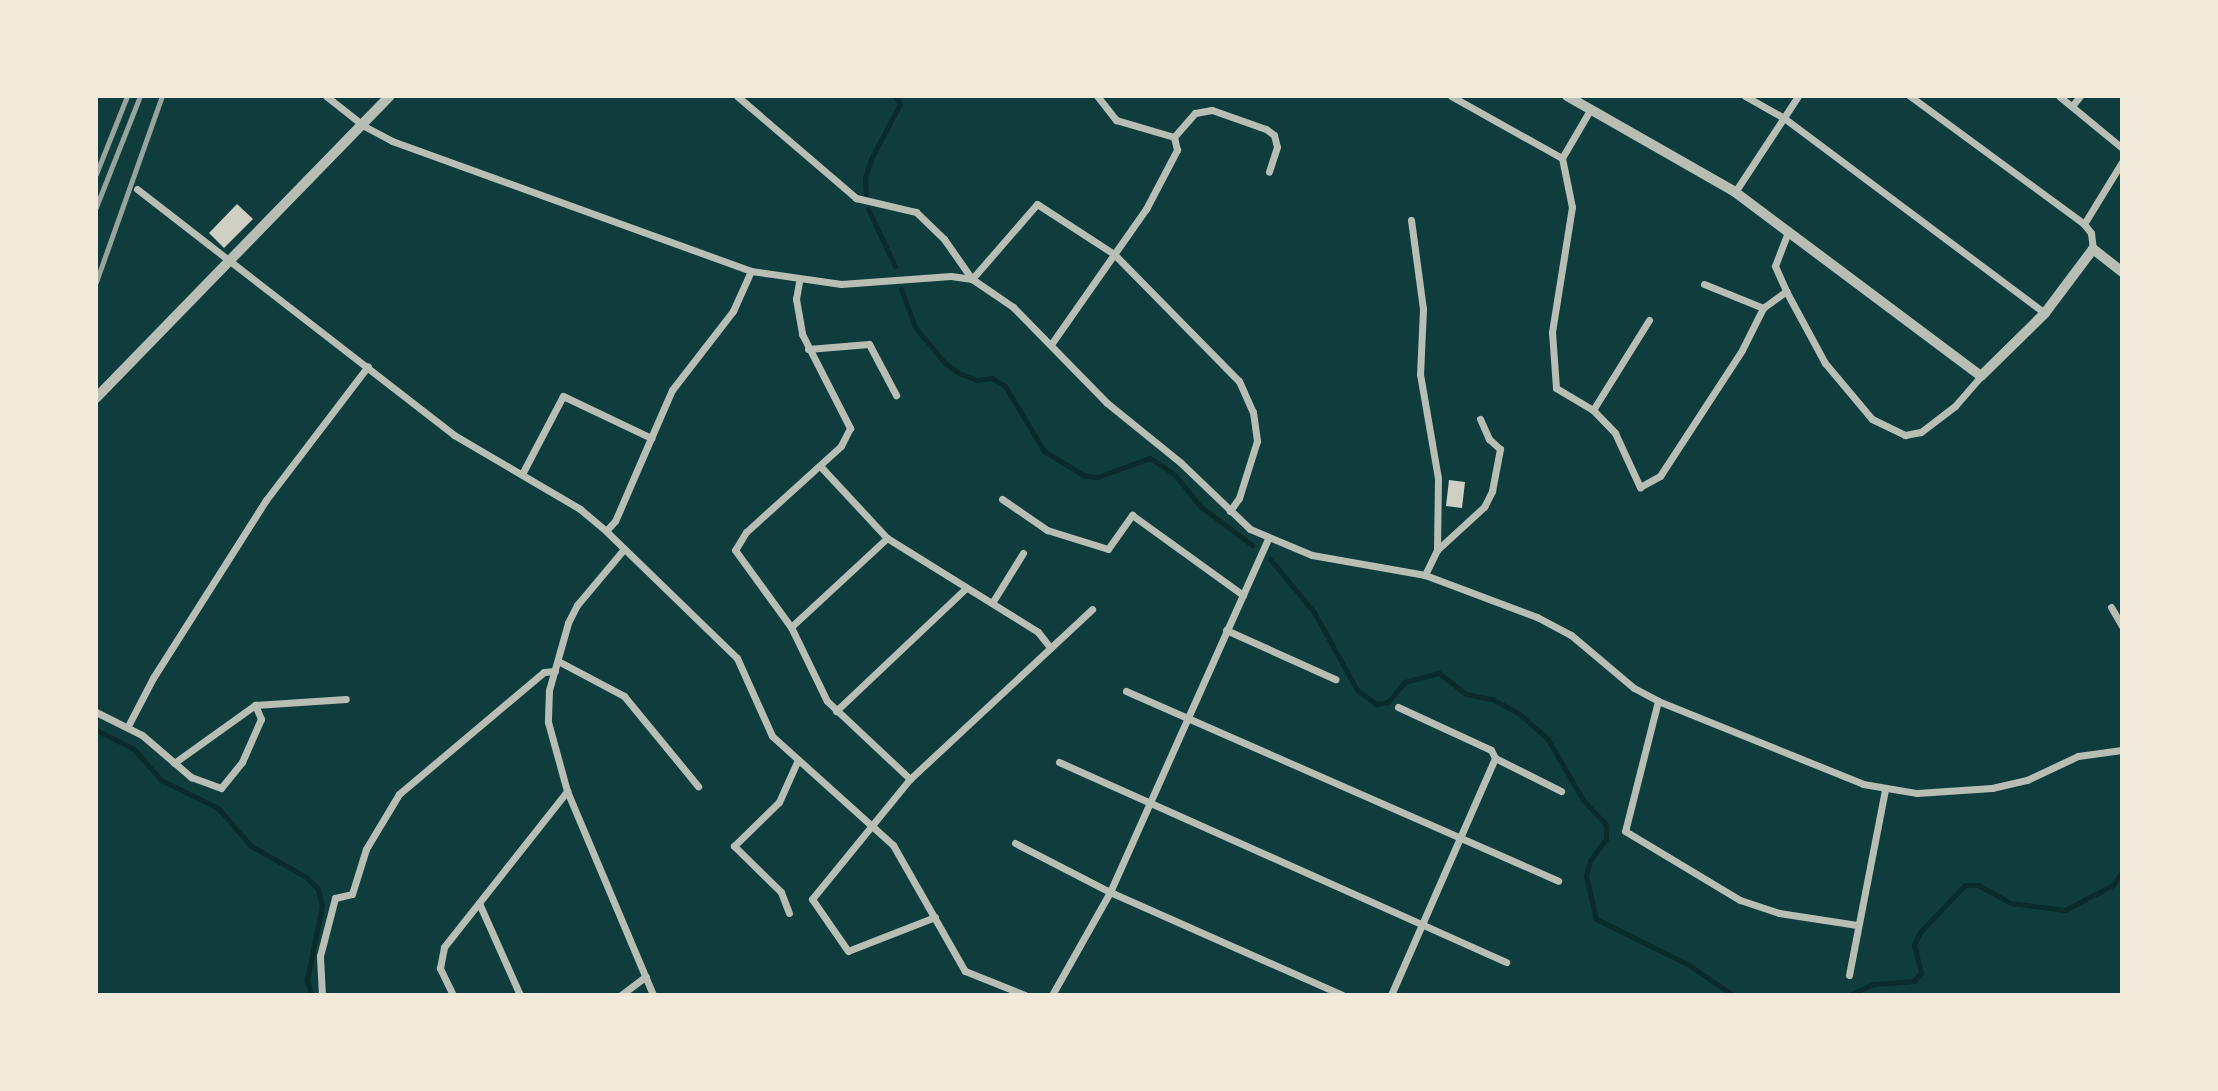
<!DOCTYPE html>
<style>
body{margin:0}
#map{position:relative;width:2218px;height:1091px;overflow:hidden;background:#0f3d3e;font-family:"Varela Round",sans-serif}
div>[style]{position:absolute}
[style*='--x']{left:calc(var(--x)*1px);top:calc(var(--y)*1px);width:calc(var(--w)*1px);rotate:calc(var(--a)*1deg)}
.stream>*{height:5px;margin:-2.5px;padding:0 2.5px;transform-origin:2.5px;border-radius:2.5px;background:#0a2a2b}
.building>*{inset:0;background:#cfcfc3}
.minor>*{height:7px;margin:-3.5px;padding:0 3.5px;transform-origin:3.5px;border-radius:3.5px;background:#b8beb3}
.tertiary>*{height:10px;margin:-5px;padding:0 5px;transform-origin:5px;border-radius:5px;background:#b8beb3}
.rail>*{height:5px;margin:-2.5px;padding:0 2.5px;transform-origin:2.5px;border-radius:2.5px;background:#97a49c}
span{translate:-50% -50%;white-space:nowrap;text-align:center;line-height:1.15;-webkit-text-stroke:5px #f1e9da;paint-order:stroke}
.frame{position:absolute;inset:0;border:98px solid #f1e9da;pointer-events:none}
</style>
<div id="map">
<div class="stream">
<i style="--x:866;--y:194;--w:16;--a:-94"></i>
<i style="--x:865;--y:178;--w:22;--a:-72"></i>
<i style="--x:872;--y:157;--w:60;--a:-62.2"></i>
<i style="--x:900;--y:104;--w:9;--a:-122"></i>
<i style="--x:868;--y:209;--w:63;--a:64.7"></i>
<i style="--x:901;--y:289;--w:40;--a:69.8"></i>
<i style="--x:915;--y:327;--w:45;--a:50.4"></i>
<i style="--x:944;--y:362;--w:16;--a:38"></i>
<i style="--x:957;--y:372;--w:22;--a:22"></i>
<i style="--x:977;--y:380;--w:15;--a:-8"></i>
<i style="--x:992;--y:378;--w:15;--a:32"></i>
<i style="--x:1005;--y:386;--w:76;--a:59"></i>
<i style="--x:1044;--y:451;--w:48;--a:31.4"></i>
<i style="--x:1085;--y:476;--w:12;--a:5"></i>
<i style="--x:1097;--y:477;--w:56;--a:-19.7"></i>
<i style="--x:1150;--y:458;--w:30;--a:34"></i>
<i style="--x:1175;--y:475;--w:41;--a:50.9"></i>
<i style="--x:1201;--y:507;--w:64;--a:36.7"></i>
<i style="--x:1270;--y:559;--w:69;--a:50.3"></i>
<i style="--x:1314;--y:612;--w:89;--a:61.1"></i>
<i style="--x:1357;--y:690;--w:24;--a:36"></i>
<i style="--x:1376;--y:704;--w:12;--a:-9"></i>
<i style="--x:1388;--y:702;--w:26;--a:-50"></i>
<i style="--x:1405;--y:682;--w:35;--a:-15"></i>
<i style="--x:1439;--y:673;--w:34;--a:38"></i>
<i style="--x:1466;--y:694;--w:26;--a:11"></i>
<i style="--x:1492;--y:699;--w:30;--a:28"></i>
<i style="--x:1518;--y:713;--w:38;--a:41"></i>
<i style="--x:1547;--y:738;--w:73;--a:59.6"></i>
<i style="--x:1584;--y:801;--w:33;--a:47"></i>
<i style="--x:1606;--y:825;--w:14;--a:90"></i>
<i style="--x:1606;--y:839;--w:26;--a:127"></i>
<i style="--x:1590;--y:860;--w:16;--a:104"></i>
<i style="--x:1586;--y:876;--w:44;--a:76.9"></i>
<i style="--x:1596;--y:919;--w:104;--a:26.3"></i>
<i style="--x:1689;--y:965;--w:53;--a:34.3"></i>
<i style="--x:96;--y:730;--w:42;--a:26.6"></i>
<i style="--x:134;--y:749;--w:41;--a:48.9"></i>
<i style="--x:161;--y:780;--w:64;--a:26.2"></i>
<i style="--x:218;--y:808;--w:50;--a:49"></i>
<i style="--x:251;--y:846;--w:63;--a:29.4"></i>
<i style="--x:306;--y:877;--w:17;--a:45"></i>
<i style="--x:318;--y:889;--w:17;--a:77"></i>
<i style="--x:322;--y:906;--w:76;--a:101.5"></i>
<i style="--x:307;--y:980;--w:16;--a:75"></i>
<i style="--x:1849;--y:995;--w:27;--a:-24"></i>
<i style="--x:1874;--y:984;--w:40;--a:-4.3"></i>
<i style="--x:1914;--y:981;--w:11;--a:-49"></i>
<i style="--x:1921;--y:973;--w:29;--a:-104"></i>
<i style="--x:1914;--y:945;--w:14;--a:-65"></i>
<i style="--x:1920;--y:932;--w:65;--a:-46.2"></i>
<i style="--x:1965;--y:885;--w:13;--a:0"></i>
<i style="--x:1978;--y:885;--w:37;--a:29"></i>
<i style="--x:2010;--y:903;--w:55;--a:7.3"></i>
<i style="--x:2065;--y:910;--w:54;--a:-27.5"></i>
<i style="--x:2113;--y:885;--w:17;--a:-57"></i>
</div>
<div class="building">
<i style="clip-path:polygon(237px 204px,253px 219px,224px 248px,209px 233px)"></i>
<i style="clip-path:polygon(1449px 480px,1465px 482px,1462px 508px,1446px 506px)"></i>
</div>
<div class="minor">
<i style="--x:326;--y:96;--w:48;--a:38.3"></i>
<i style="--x:364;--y:126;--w:32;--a:28"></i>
<i style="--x:392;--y:141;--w:382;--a:19.9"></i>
<i style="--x:751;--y:271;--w:91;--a:8.2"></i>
<i style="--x:841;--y:284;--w:110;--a:-4.2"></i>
<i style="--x:951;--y:276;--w:21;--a:8"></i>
<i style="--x:972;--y:279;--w:50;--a:34.3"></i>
<i style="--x:1013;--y:307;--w:134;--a:45.6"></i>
<i style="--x:1107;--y:403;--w:95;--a:39"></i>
<i style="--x:1181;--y:463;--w:95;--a:43.7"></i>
<i style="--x:1250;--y:529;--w:67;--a:22.8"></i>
<i style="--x:1312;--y:555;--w:115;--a:10"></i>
<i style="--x:1425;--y:575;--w:120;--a:20.6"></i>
<i style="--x:1537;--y:617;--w:38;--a:28"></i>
<i style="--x:1571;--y:635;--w:82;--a:40.1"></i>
<i style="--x:1634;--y:688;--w:27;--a:28"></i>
<i style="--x:1658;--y:701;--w:221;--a:22"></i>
<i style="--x:1863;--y:784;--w:55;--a:9.5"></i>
<i style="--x:1917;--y:793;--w:75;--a:-3.8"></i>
<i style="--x:1992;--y:788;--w:36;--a:-13"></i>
<i style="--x:2027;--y:780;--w:56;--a:-25.2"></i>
<i style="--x:2078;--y:756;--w:44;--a:-7.8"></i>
<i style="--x:737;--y:96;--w:157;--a:40.6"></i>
<i style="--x:856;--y:198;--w:62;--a:13.1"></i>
<i style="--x:916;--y:212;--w:39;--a:44"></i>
<i style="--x:944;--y:239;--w:49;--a:55"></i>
<i style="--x:972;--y:279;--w:99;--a:-49.1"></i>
<i style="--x:1037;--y:204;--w:92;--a:33"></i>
<i style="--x:1114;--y:254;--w:178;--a:45.5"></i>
<i style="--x:1239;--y:381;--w:34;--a:66"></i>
<i style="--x:1253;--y:412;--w:29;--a:82"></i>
<i style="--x:1257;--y:441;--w:60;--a:107.5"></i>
<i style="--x:1239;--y:498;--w:16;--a:125"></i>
<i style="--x:1451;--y:96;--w:127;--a:29.2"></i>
<i style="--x:1562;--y:158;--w:50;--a:78.5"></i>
<i style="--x:1572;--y:207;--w:127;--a:99.1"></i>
<i style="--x:1552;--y:332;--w:56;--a:85.9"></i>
<i style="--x:1556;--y:388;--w:43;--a:30.7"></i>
<i style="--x:1593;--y:410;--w:32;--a:46"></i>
<i style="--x:1615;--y:433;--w:60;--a:65.2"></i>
<i style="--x:1640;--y:487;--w:23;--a:-29"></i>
<i style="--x:1660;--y:476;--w:150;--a:-56.9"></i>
<i style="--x:1742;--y:350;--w:47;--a:-63.4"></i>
<i style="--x:1763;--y:308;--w:29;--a:-36"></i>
<i style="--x:1745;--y:96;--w:45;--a:29.4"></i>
<i style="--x:1784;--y:118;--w:326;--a:36.8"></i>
<i style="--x:1910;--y:96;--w:216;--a:36.3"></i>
<i style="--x:2084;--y:224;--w:11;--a:52"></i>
<i style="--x:2091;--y:233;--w:16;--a:83"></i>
<i style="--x:2059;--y:96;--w:82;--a:39.5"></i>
<i style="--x:2072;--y:106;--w:13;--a:-51"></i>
<i style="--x:1174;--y:137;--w:32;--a:-49"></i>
<i style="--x:1195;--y:113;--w:17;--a:-10"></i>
<i style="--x:1212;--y:110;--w:57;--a:19.4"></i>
<i style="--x:1266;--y:129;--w:10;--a:37"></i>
<i style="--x:1274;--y:135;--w:12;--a:76"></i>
<i style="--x:1277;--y:147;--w:26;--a:108"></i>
<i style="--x:1562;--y:158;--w:56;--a:-59.7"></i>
<i style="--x:137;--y:189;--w:401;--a:37.8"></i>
<i style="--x:454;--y:435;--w:146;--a:30.4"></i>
<i style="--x:580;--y:509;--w:34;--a:40"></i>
<i style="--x:606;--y:531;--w:182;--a:44.1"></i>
<i style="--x:737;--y:658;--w:85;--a:65.8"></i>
<i style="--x:772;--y:736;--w:163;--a:42"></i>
<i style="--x:893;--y:845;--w:145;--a:60.3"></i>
<i style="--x:965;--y:971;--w:65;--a:21.8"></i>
<i style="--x:1735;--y:192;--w:115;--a:-56.7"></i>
<i style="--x:1411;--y:220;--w:90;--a:82.3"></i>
<i style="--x:1423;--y:309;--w:65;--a:92.6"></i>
<i style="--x:1420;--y:374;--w:106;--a:80.2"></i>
<i style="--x:1438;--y:478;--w:72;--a:90.8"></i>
<i style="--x:1437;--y:550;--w:28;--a:116"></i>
<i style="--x:2084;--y:224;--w:73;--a:-58.5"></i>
<i style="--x:1788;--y:232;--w:36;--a:111"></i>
<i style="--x:1775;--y:266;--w:27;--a:66"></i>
<i style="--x:1786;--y:291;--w:82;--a:61.6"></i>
<i style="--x:1825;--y:363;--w:73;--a:50"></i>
<i style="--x:1872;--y:419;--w:37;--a:26"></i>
<i style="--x:1905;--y:435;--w:16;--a:-11"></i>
<i style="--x:1921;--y:432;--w:43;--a:-37.4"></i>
<i style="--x:1955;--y:406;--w:40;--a:-49"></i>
<i style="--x:799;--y:282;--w:17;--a:100"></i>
<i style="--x:796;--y:299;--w:36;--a:80"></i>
<i style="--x:802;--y:334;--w:106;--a:62.9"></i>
<i style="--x:850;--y:428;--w:20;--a:117"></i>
<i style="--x:841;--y:446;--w:128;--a:137.8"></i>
<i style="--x:746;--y:532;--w:21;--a:121"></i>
<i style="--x:735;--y:550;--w:95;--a:54"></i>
<i style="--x:791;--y:627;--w:82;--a:64.1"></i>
<i style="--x:827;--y:701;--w:114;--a:43.2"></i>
<i style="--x:1704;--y:284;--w:64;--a:22.1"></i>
<i style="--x:1052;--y:343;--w:164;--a:-55"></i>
<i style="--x:1146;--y:209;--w:67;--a:-62.3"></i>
<i style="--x:1177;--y:150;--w:13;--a:-103"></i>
<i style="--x:1174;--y:137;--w:60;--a:-163.7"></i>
<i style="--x:1116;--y:120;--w:31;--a:-128"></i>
<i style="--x:808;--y:349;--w:61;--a:-4.7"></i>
<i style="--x:869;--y:344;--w:58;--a:62.1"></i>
<i style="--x:1593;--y:410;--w:106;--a:-58.1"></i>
<i style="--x:651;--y:438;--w:52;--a:-66.4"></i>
<i style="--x:672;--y:390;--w:100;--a:-52.3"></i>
<i style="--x:733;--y:311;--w:44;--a:-65.8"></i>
<i style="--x:821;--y:467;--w:97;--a:47.1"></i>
<i style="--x:887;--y:538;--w:178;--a:31.9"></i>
<i style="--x:1038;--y:632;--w:18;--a:52"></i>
<i style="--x:522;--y:474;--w:88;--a:-62.3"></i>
<i style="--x:563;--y:396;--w:98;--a:25.5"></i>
<i style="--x:651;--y:438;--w:90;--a:113.4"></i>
<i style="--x:615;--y:521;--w:13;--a:132"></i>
<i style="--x:1002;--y:499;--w:55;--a:34.6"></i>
<i style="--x:1047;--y:530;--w:64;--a:17.3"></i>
<i style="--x:1108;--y:549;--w:42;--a:-54.8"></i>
<i style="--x:1132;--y:515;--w:137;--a:35.8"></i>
<i style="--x:624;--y:549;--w:73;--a:130"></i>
<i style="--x:577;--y:605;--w:20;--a:117"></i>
<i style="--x:568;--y:623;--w:70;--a:105.8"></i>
<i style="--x:549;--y:690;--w:32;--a:92"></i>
<i style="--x:548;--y:722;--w:72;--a:74.6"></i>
<i style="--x:567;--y:791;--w:221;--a:67.1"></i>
<i style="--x:1437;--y:550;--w:64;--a:-42.5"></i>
<i style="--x:1484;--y:507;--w:18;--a:-63"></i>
<i style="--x:1492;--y:491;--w:43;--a:-79.2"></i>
<i style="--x:1500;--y:449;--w:15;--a:-138"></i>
<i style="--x:1489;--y:439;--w:22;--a:-114"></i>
<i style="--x:992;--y:603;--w:59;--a:-58.2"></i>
<i style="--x:2111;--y:607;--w:22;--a:60"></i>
<i style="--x:791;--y:627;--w:131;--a:-42.8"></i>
<i style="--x:1226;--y:630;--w:120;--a:24.2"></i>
<i style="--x:558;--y:661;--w:75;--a:27.9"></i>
<i style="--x:624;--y:696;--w:117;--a:50.6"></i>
<i style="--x:1126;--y:691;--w:472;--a:23.7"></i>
<i style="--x:1658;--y:701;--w:134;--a:104.2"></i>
<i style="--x:1625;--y:831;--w:134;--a:31"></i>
<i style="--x:1740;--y:900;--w:41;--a:18.4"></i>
<i style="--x:1779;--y:913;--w:79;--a:8.7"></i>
<i style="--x:1398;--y:707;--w:102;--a:24.8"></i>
<i style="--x:1491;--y:750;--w:9;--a:63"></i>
<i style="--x:1495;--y:758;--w:74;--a:26.6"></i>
<i style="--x:836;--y:711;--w:179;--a:-43.4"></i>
<i style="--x:96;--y:712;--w:51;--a:26.6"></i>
<i style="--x:142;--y:735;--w:65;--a:40.6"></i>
<i style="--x:191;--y:777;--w:32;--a:20"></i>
<i style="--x:221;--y:788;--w:33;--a:-51"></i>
<i style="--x:242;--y:762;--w:47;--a:-66.2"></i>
<i style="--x:261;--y:719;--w:15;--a:-113"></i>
<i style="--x:128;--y:726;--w:54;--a:-62.5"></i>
<i style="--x:153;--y:678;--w:211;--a:-57.6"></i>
<i style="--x:266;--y:500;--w:168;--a:-52.7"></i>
<i style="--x:1059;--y:762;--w:490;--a:24.1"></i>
<i style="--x:174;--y:763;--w:100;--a:-35.6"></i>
<i style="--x:255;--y:705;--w:91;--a:-3.8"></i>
<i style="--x:1015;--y:843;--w:107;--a:27.3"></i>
<i style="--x:1110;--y:892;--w:254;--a:23.9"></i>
<i style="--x:479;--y:903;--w:101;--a:66"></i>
<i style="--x:789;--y:913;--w:22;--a:-111"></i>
<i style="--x:781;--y:892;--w:66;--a:-135.6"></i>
<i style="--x:734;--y:846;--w:63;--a:-44.4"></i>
<i style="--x:779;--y:802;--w:44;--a:-65.8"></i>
<i style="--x:935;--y:917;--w:93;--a:158.7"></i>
<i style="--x:848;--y:951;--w:63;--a:-124.7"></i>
<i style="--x:812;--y:899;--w:155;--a:-50.8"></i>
<i style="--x:910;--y:779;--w:249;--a:-43"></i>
<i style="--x:1849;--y:975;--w:188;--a:-79"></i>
<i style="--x:322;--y:995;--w:39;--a:-93"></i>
<i style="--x:320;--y:956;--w:60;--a:-75.5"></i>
<i style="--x:335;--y:898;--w:17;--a:-13"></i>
<i style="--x:352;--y:894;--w:47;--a:-72.7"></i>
<i style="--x:366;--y:849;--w:64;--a:-59"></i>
<i style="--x:399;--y:794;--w:189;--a:-40.1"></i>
<i style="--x:544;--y:672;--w:11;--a:-5"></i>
<i style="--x:453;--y:995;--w:30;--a:-116"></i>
<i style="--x:440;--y:968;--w:21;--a:-79"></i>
<i style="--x:444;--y:947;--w:199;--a:-51.7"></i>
<i style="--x:621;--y:995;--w:31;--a:-37"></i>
<i style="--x:1052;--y:995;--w:118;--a:-60.6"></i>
<i style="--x:1110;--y:892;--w:387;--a:-65.9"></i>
<i style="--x:1391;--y:995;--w:259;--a:-66.3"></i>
</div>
<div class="tertiary">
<i style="--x:1567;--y:96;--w:193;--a:29.7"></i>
<i style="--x:1735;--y:192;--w:307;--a:36.8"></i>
<i style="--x:1981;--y:376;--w:90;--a:-44.5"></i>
<i style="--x:2045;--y:313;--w:80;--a:-53.1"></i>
<i style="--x:2093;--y:249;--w:37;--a:38"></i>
<i style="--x:96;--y:398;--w:421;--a:-45.8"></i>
</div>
<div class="rail">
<i style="--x:96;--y:174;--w:84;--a:-68.3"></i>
<i style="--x:96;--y:207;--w:119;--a:-68.4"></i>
<i style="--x:96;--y:282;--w:197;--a:-70.5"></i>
</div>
<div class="frame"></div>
</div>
